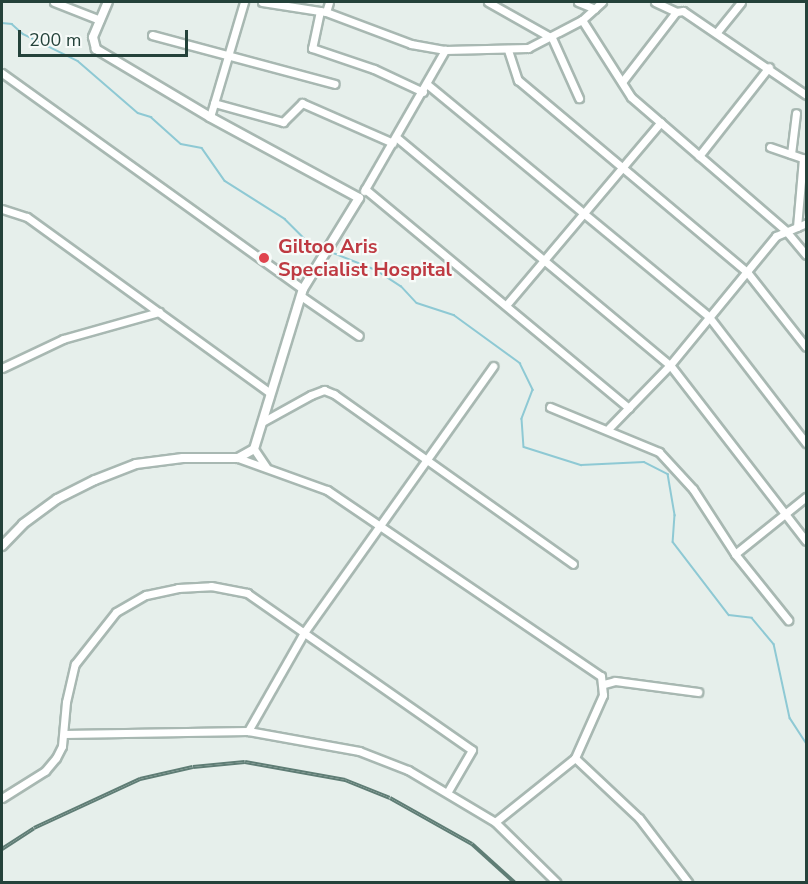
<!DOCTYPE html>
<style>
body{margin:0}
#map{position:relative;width:808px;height:884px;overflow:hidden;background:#e6efeb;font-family:"Nunito Sans",sans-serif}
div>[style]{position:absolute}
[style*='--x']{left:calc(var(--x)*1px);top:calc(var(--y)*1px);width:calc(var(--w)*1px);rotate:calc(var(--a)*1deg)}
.stream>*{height:1.5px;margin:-0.75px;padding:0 0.75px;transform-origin:0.75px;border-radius:0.75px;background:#8ec9d4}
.roads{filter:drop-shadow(2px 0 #a8b8b2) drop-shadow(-2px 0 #a8b8b2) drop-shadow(0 2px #a8b8b2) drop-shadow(0 -2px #a8b8b2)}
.minor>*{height:7px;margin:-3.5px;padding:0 3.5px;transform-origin:3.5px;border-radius:3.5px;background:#fff}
.tertiary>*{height:8px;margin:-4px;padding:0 4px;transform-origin:4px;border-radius:4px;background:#fff}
.rail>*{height:4px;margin-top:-2px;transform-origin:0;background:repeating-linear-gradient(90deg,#f7fbf9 0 4.5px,#5f7d75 0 9px);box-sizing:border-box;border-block:2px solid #5f7d75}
.dots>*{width:16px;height:16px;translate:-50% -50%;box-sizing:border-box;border:3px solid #f7fbf9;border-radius:50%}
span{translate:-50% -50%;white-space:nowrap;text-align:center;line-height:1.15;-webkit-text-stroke:4.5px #f7fbf9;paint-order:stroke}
.health-label{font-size:20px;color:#be3a42;font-weight:700}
.left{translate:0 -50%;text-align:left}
.frame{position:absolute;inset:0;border:3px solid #24423a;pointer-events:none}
.scale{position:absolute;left:18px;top:30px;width:170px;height:27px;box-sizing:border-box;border:3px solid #24423a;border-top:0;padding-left:8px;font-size:18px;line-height:21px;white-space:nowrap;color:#24423a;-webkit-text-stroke:4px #f7fbf9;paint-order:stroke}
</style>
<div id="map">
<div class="stream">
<i style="--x:2;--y:23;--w:10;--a:6"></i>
<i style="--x:12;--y:24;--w:15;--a:42"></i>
<i style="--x:23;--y:34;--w:61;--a:26.1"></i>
<i style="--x:78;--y:61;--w:79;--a:40.9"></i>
<i style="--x:138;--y:113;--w:14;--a:17"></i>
<i style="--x:151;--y:117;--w:40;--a:42"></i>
<i style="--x:181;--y:144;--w:21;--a:11"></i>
<i style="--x:202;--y:148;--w:40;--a:55.1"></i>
<i style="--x:225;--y:181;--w:71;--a:32.3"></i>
<i style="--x:285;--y:219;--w:37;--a:45"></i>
<i style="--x:311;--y:245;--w:13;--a:23"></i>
<i style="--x:331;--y:252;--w:48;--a:21.8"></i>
<i style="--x:376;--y:270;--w:30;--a:33"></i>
<i style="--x:401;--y:286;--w:23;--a:47"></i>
<i style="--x:417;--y:303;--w:39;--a:18"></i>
<i style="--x:454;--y:315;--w:82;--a:36"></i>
<i style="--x:520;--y:363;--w:30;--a:64"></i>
<i style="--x:533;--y:390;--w:31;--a:111"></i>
<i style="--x:522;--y:419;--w:28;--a:86"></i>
<i style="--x:524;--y:447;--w:60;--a:17.5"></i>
<i style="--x:581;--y:465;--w:63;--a:-2.7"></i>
<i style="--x:644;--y:462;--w:27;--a:27"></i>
<i style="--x:668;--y:474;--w:42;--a:80.3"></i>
<i style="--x:675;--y:515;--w:27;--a:94"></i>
<i style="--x:673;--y:542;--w:92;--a:52.5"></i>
<i style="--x:729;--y:615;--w:23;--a:7"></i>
<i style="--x:752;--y:618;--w:34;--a:50"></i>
<i style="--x:774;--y:644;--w:76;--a:77.8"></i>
<i style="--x:790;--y:718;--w:30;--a:57"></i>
</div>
<div class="roads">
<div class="minor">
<i style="--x:54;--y:2;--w:49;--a:21.4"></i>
<i style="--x:262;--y:2;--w:65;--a:8.9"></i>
<i style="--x:326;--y:12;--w:91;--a:20.6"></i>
<i style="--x:411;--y:44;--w:35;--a:10"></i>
<i style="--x:445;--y:50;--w:83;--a:-1.4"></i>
<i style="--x:528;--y:48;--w:61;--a:-27.4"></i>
<i style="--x:582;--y:20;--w:27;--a:-42"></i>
<i style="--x:488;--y:2;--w:73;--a:29.4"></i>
<i style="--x:552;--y:38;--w:66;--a:65.8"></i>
<i style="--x:578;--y:2;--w:18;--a:22"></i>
<i style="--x:655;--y:2;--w:23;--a:25"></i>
<i style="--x:320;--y:11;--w:38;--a:102"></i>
<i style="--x:312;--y:48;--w:65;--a:18.7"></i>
<i style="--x:374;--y:69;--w:54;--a:25.1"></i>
<i style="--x:326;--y:12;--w:10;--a:-73"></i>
<i style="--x:582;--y:20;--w:91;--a:57.5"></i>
<i style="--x:631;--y:97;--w:205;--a:40.8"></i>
<i style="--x:786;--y:231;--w:31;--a:50"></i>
<i style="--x:717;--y:32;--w:38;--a:-51"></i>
<i style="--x:152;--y:35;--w:189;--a:15"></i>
<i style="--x:508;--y:50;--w:32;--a:72"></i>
<i style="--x:518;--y:80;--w:299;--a:40"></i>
<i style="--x:747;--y:272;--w:95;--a:51.8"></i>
<i style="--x:2;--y:73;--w:370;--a:35.7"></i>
<i style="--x:622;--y:82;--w:88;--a:-52.4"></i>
<i style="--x:676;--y:12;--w:7;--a:-8"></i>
<i style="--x:683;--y:11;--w:149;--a:34.3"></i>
<i style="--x:428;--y:85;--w:364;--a:39.5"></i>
<i style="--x:709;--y:317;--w:159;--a:52.4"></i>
<i style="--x:214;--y:103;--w:72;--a:15.4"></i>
<i style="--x:283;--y:122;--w:27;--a:-45"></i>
<i style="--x:302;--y:103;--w:99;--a:23.7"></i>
<i style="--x:210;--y:117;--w:120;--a:-73.5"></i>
<i style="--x:396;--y:137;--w:356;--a:39.8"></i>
<i style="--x:670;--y:365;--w:222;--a:52.3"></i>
<i style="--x:770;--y:147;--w:37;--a:19"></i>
<i style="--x:791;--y:154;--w:41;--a:-83"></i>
<i style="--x:699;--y:156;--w:113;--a:-51.8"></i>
<i style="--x:365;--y:189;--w:343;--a:39.7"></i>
<i style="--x:364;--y:191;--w:163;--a:-60.1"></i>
<i style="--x:2;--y:209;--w:26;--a:18"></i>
<i style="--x:27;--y:217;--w:300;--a:35.9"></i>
<i style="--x:797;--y:227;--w:69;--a:-85"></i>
<i style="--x:301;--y:296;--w:70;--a:34.6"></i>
<i style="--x:507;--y:304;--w:238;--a:-49.8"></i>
<i style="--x:2;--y:368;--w:68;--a:-25.4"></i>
<i style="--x:63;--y:339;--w:100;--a:-15.7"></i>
<i style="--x:550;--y:407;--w:118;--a:22.4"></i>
<i style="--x:659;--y:452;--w:50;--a:47.4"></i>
<i style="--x:693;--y:489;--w:77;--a:57.1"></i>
<i style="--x:735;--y:554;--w:85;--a:51.2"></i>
<i style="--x:264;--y:421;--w:54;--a:-29"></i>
<i style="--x:311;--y:395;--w:14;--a:-21"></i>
<i style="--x:324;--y:390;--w:11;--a:22"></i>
<i style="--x:334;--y:394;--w:293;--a:35.4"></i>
<i style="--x:609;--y:428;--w:88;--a:-45.9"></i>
<i style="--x:670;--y:365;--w:167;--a:-50.6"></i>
<i style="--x:776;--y:236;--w:33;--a:-23"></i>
<i style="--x:254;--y:449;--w:22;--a:56"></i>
<i style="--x:238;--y:458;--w:95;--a:19.8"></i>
<i style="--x:327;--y:490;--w:331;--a:34.2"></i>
<i style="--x:601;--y:676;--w:19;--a:84"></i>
<i style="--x:603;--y:695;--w:69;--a:114"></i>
<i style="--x:575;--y:758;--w:102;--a:141.3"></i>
<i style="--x:735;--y:554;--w:91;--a:-38.8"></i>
<i style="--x:604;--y:684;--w:11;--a:-15"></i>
<i style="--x:615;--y:681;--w:84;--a:7.5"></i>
<i style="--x:248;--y:731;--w:115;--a:-60.3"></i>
<i style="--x:305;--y:631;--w:325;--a:-54.6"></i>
<i style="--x:64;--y:734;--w:184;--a:-0.9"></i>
<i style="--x:248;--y:731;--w:113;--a:10.2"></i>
<i style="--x:359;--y:751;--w:53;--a:21.2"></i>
<i style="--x:408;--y:770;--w:101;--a:30.9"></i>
<i style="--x:495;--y:822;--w:86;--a:44.5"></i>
<i style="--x:575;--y:758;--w:88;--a:43.2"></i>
<i style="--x:639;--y:818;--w:81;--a:52.6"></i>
<i style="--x:2;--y:798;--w:51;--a:-32.1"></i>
<i style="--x:45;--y:771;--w:17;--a:-50"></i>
<i style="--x:56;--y:758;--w:13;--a:-63"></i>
<i style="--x:62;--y:746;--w:44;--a:-84.8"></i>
<i style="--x:66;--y:702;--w:39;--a:-77"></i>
<i style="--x:75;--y:664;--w:66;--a:-51.7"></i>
<i style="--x:116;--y:612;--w:34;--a:-30"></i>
<i style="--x:146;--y:595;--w:33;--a:-12"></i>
<i style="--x:178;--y:588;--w:33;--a:-3"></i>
<i style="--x:211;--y:586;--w:37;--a:11"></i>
<i style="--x:247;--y:593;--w:274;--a:34.9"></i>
<i style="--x:472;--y:750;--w:48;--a:120.3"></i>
</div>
<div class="tertiary">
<i style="--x:2;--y:546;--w:30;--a:-46"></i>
<i style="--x:23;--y:524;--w:42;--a:-36.3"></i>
<i style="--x:57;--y:499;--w:42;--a:-26.6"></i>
<i style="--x:95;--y:480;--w:44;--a:-21.3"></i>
<i style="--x:136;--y:464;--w:47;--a:-7.3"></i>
<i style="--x:183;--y:458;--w:55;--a:0"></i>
<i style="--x:238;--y:458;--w:18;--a:-29"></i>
<i style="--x:254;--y:449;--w:167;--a:-73"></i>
<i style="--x:303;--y:289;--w:107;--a:-58.4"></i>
<i style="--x:359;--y:198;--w:170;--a:-151.5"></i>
<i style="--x:210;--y:117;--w:133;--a:-149.2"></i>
<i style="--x:96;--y:49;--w:12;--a:-104"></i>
<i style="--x:93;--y:37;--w:38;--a:-67"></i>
</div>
</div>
<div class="rail">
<i style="--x:2;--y:849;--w:38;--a:-33"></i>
<i style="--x:34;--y:828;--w:117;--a:-24.8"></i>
<i style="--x:140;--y:779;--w:54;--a:-12.8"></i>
<i style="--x:193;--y:767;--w:52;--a:-5.5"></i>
<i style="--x:245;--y:762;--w:102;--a:10.2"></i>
<i style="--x:345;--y:780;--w:48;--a:21.8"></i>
<i style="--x:390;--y:798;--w:94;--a:29.3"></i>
<i style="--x:472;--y:844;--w:57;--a:42.1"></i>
</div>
<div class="dots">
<i style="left:264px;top:258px;background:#e0444e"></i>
</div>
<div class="health-label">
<span class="left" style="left:278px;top:258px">Giltoo Aris<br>Specialist Hospital</span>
</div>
<div class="frame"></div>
<div class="scale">200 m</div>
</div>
